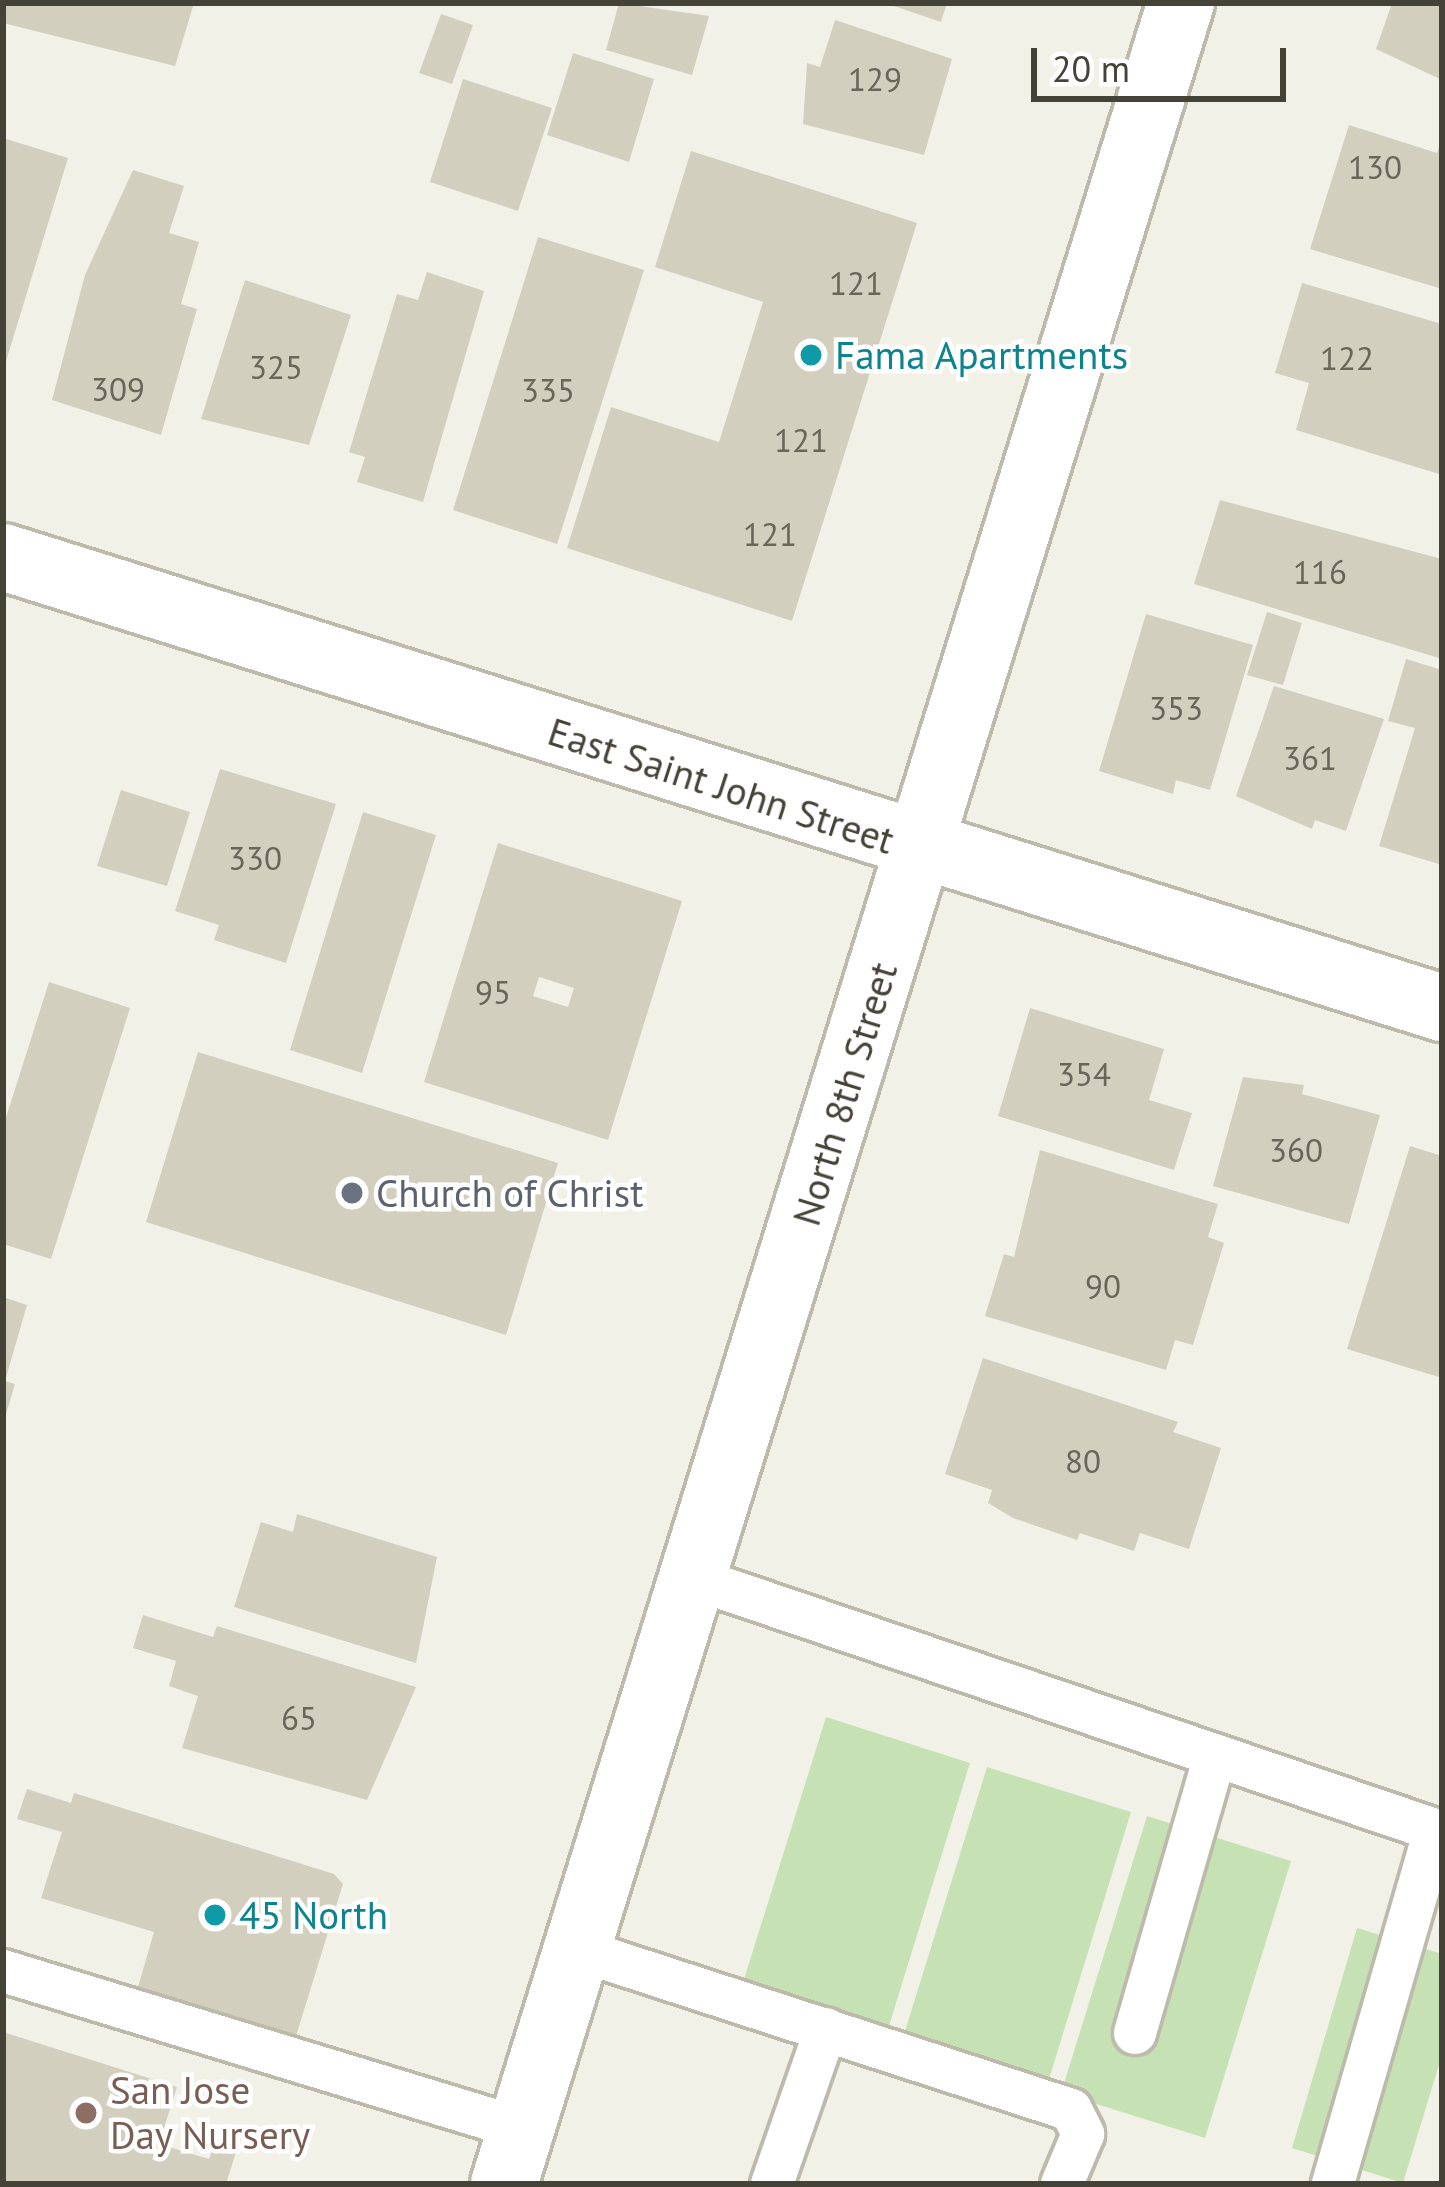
<!DOCTYPE html>
<style>
body{margin:0}
#map{position:relative;width:1445px;height:2187px;overflow:hidden;background:#f2f1e8;font-family:"PT Sans",sans-serif}
div>[style]{position:absolute}
[style*='--x']{left:calc(var(--x)*1px);top:calc(var(--y)*1px);width:calc(var(--w)*1px);rotate:calc(var(--a)*1deg)}
.green>*{inset:0;background:#c6e2b5}
.building>*{inset:0;background:#d3cfbf}
.roads{filter:drop-shadow(3px 0 #bdbaac) drop-shadow(-3px 0 #bdbaac) drop-shadow(0 3px #bdbaac) drop-shadow(0 -3px #bdbaac)}
.lane>*{height:42px;margin:-21px;padding:0 21px;transform-origin:21px;border-radius:21px;background:#fff}
.street>*{height:66px;margin:-33px;padding:0 33px;transform-origin:33px;border-radius:33px;background:#fff}
.dots>*{width:33px;height:33px;translate:-50% -50%;box-sizing:border-box;border:6px solid #fff;border-radius:50%}
span{translate:-50% -50%;white-space:nowrap;text-align:center;line-height:1.15;-webkit-text-stroke:9px #fff;paint-order:stroke}
.number-label{font-size:33px;color:#68655a}
.number-label span{-webkit-text-stroke-width:0}
.culture-label{font-size:39px;color:#0d838f}
.left{translate:0 -50%;text-align:left}
.street-label{font-size:39px;color:#454238}
.worship-label{font-size:39px;color:#5b616d}
.education-label{font-size:39px;color:#785e54}
.frame{position:absolute;inset:0;border:6px solid #454238;pointer-events:none}
.scale{position:absolute;left:1031px;top:48px;width:255px;height:54px;box-sizing:border-box;border:6px solid #454238;border-top:0;padding-left:15px;font-size:36px;line-height:42px;white-space:nowrap;color:#454238;-webkit-text-stroke:9px #fff;paint-order:stroke}
</style>
<div id="map">
<div class="green">
<i style="clip-path:polygon(826px 1717px,970px 1763px,885px 2039px,740px 1992px)"></i>
<i style="clip-path:polygon(987px 1767px,1131px 1812px,1046px 2089px,901px 2044px)"></i>
<i style="clip-path:polygon(1147px 1816px,1291px 1861px,1205px 2138px,1061px 2093px)"></i>
<i style="clip-path:polygon(1357px 1928px,1442px 1954px,1442px 2055px,1403px 2183px,1292px 2148px)"></i>
</div>
<div class="building">
<i style="clip-path:polygon(3px 3px,194px 3px,175px 66px,3px 23px)"></i>
<i style="clip-path:polygon(619px 3px,709px 16px,692px 75px,606px 50px)"></i>
<i style="clip-path:polygon(885px 3px,947px 3px,941px 22px)"></i>
<i style="clip-path:polygon(1392px 3px,1442px 3px,1442px 80px,1376px 49px)"></i>
<i style="clip-path:polygon(441px 14px,473px 25px,452px 84px,419px 73px)"></i>
<i style="clip-path:polygon(835px 20px,952px 59px,924px 155px,803px 124px,807px 63px,820px 67px)"></i>
<i style="clip-path:polygon(573px 53px,654px 79px,629px 162px,547px 135px)"></i>
<i style="clip-path:polygon(463px 79px,552px 108px,518px 211px,430px 182px)"></i>
<i style="clip-path:polygon(1349px 125px,1437px 153px,1442px 139px,1442px 289px,1310px 249px)"></i>
<i style="clip-path:polygon(3px 138px,68px 158px,4px 368px,3px 368px)"></i>
<i style="clip-path:polygon(691px 151px,917px 223px,792px 621px,567px 548px,611px 407px,719px 442px,763px 302px,655px 267px)"></i>
<i style="clip-path:polygon(133px 170px,184px 186px,169px 233px,199px 242px,181px 304px,197px 309px,161px 435px,52px 400px,85px 275px)"></i>
<i style="clip-path:polygon(538px 237px,644px 270px,557px 544px,453px 510px)"></i>
<i style="clip-path:polygon(427px 272px,484px 291px,423px 502px,357px 482px,365px 457px,349px 452px,397px 294px,418px 300px)"></i>
<i style="clip-path:polygon(245px 280px,351px 315px,309px 445px,201px 419px)"></i>
<i style="clip-path:polygon(1302px 283px,1442px 324px,1442px 475px,1296px 430px,1309px 383px,1275px 373px)"></i>
<i style="clip-path:polygon(1220px 500px,1442px 559px,1442px 659px,1194px 584px)"></i>
<i style="clip-path:polygon(1267px 612px,1302px 623px,1283px 685px,1247px 675px)"></i>
<i style="clip-path:polygon(1146px 614px,1253px 645px,1210px 790px,1176px 780px,1173px 794px,1099px 771px)"></i>
<i style="clip-path:polygon(1406px 659px,1442px 670px,1442px 865px,1379px 846px,1415px 728px,1388px 721px)"></i>
<i style="clip-path:polygon(1274px 686px,1384px 719px,1346px 831px,1315px 820px,1312px 829px,1236px 796px)"></i>
<i style="clip-path:polygon(220px 769px,336px 804px,286px 963px,214px 940px,219px 925px,175px 911px)"></i>
<i style="clip-path:polygon(121px 790px,190px 812px,167px 886px,97px 866px)"></i>
<i style="clip-path:polygon(363px 812px,436px 835px,362px 1073px,290px 1050px)"></i>
<i style="clip-path:polygon(evenodd,498px 843px,682px 901px,608px 1140px,424px 1082px,498px 843px,539px 977px,574px 988px,568px 1007px,533px 996px,539px 977px)"></i>
<i style="clip-path:polygon(49px 982px,130px 1008px,51px 1259px,3px 1244px,3px 1127px)"></i>
<i style="clip-path:polygon(1030px 1008px,1164px 1049px,1149px 1100px,1192px 1113px,1174px 1170px,998px 1116px)"></i>
<i style="clip-path:polygon(198px 1052px,558px 1163px,506px 1335px,146px 1222px)"></i>
<i style="clip-path:polygon(1243px 1077px,1304px 1085px,1302px 1094px,1380px 1115px,1349px 1224px,1213px 1186px)"></i>
<i style="clip-path:polygon(1410px 1146px,1442px 1156px,1442px 1378px,1347px 1349px)"></i>
<i style="clip-path:polygon(1040px 1150px,1218px 1204px,1208px 1237px,1224px 1243px,1193px 1345px,1175px 1340px,1166px 1370px,985px 1316px,1004px 1254px,1014px 1257px)"></i>
<i style="clip-path:polygon(3px 1297px,27px 1305px,5px 1381px,15px 1384px,4px 1421px)"></i>
<i style="clip-path:polygon(983px 1358px,1178px 1422px,1173px 1432px,1221px 1448px,1189px 1549px,1140px 1533px,1134px 1551px,1080px 1533px,1077px 1540px,1013px 1518px,988px 1503px,992px 1490px,945px 1474px)"></i>
<i style="clip-path:polygon(297px 1514px,437px 1557px,416px 1663px,234px 1607px,261px 1522px,293px 1532px)"></i>
<i style="clip-path:polygon(143px 1615px,213px 1637px,217px 1626px,416px 1687px,367px 1800px,182px 1748px,198px 1696px,169px 1686px,176px 1661px,133px 1648px)"></i>
<i style="clip-path:polygon(27px 1789px,71px 1803px,74px 1793px,334px 1874px,343px 1884px,296px 2036px,138px 1987px,154px 1932px,41px 1898px,62px 1832px,17px 1819px)"></i>
<i style="clip-path:polygon(3px 2032px,177px 2087px,159px 2144px,209px 2159px,216px 2140px,238px 2146px,226px 2184px,3px 2184px)"></i>
</div>
<div class="roads">
<div class="lane">
<i style="--x:693;--y:1578;--w:784;--a:18.76"></i>
<i style="--x:1435;--y:1830;--w:368;--a:106.1"></i>
<i style="--x:579;--y:1950;--w:517;--a:18.01"></i>
<i style="--x:1071;--y:2110;--w:27;--a:63"></i>
<i style="--x:1083;--y:2134;--w:54;--a:112.8"></i>
<i style="--x:3;--y:1971;--w:543;--a:16.93"></i>
<i style="--x:1135;--y:2033;--w:289;--a:-73.9"></i>
<i style="--x:772;--y:2184;--w:164;--a:-70.8"></i>
</div>
<div class="street">
<i style="--x:3;--y:557;--w:1508;--a:17.4"></i>
<i style="--x:504;--y:2184;--w:2284;--a:-72.76"></i>
</div>
</div>
<div class="dots">
<i style="left:811px;top:355px;background:#0f9aa8"></i>
<i style="left:352px;top:1193px;background:#6b7280"></i>
<i style="left:215px;top:1915px;background:#0f9aa8"></i>
<i style="left:86px;top:2113px;background:#8d6e63"></i>
</div>
<div class="number-label">
<span style="left:875px;top:79px">129</span>
<span style="left:1375px;top:167px">130</span>
<span style="left:856px;top:283px">121</span>
<span style="left:1347px;top:358px">122</span>
<span style="left:276px;top:367px">325</span>
<span style="left:118px;top:389px">309</span>
<span style="left:548px;top:390px">335</span>
<span style="left:801px;top:440px">121</span>
<span style="left:770px;top:534px">121</span>
<span style="left:1320px;top:572px">116</span>
<span style="left:1176px;top:708px">353</span>
<span style="left:1310px;top:758px">361</span>
<span style="left:255px;top:858px">330</span>
<span style="left:493px;top:992px">95</span>
<span style="left:1084px;top:1074px">354</span>
<span style="left:1296px;top:1150px">360</span>
<span style="left:1103px;top:1286px">90</span>
<span style="left:1083px;top:1461px">80</span>
<span style="left:299px;top:1718px">65</span>
</div>
<div class="culture-label">
<span class="left" style="left:835px;top:355px">Fama Apartments</span>
<span class="left" style="left:239px;top:1915px">45 North</span>
</div>
<div class="street-label">
<span style="left:721px;top:786px;rotate:18deg">East Saint John Street</span>
<span style="left:845px;top:1094px;rotate:-73deg">North 8th Street</span>
</div>
<div class="worship-label">
<span class="left" style="left:376px;top:1193px">Church of Christ</span>
</div>
<div class="education-label">
<span class="left" style="left:110px;top:2113px">San Jose<br>Day Nursery</span>
</div>
<div class="frame"></div>
<div class="scale">20 m</div>
</div>
